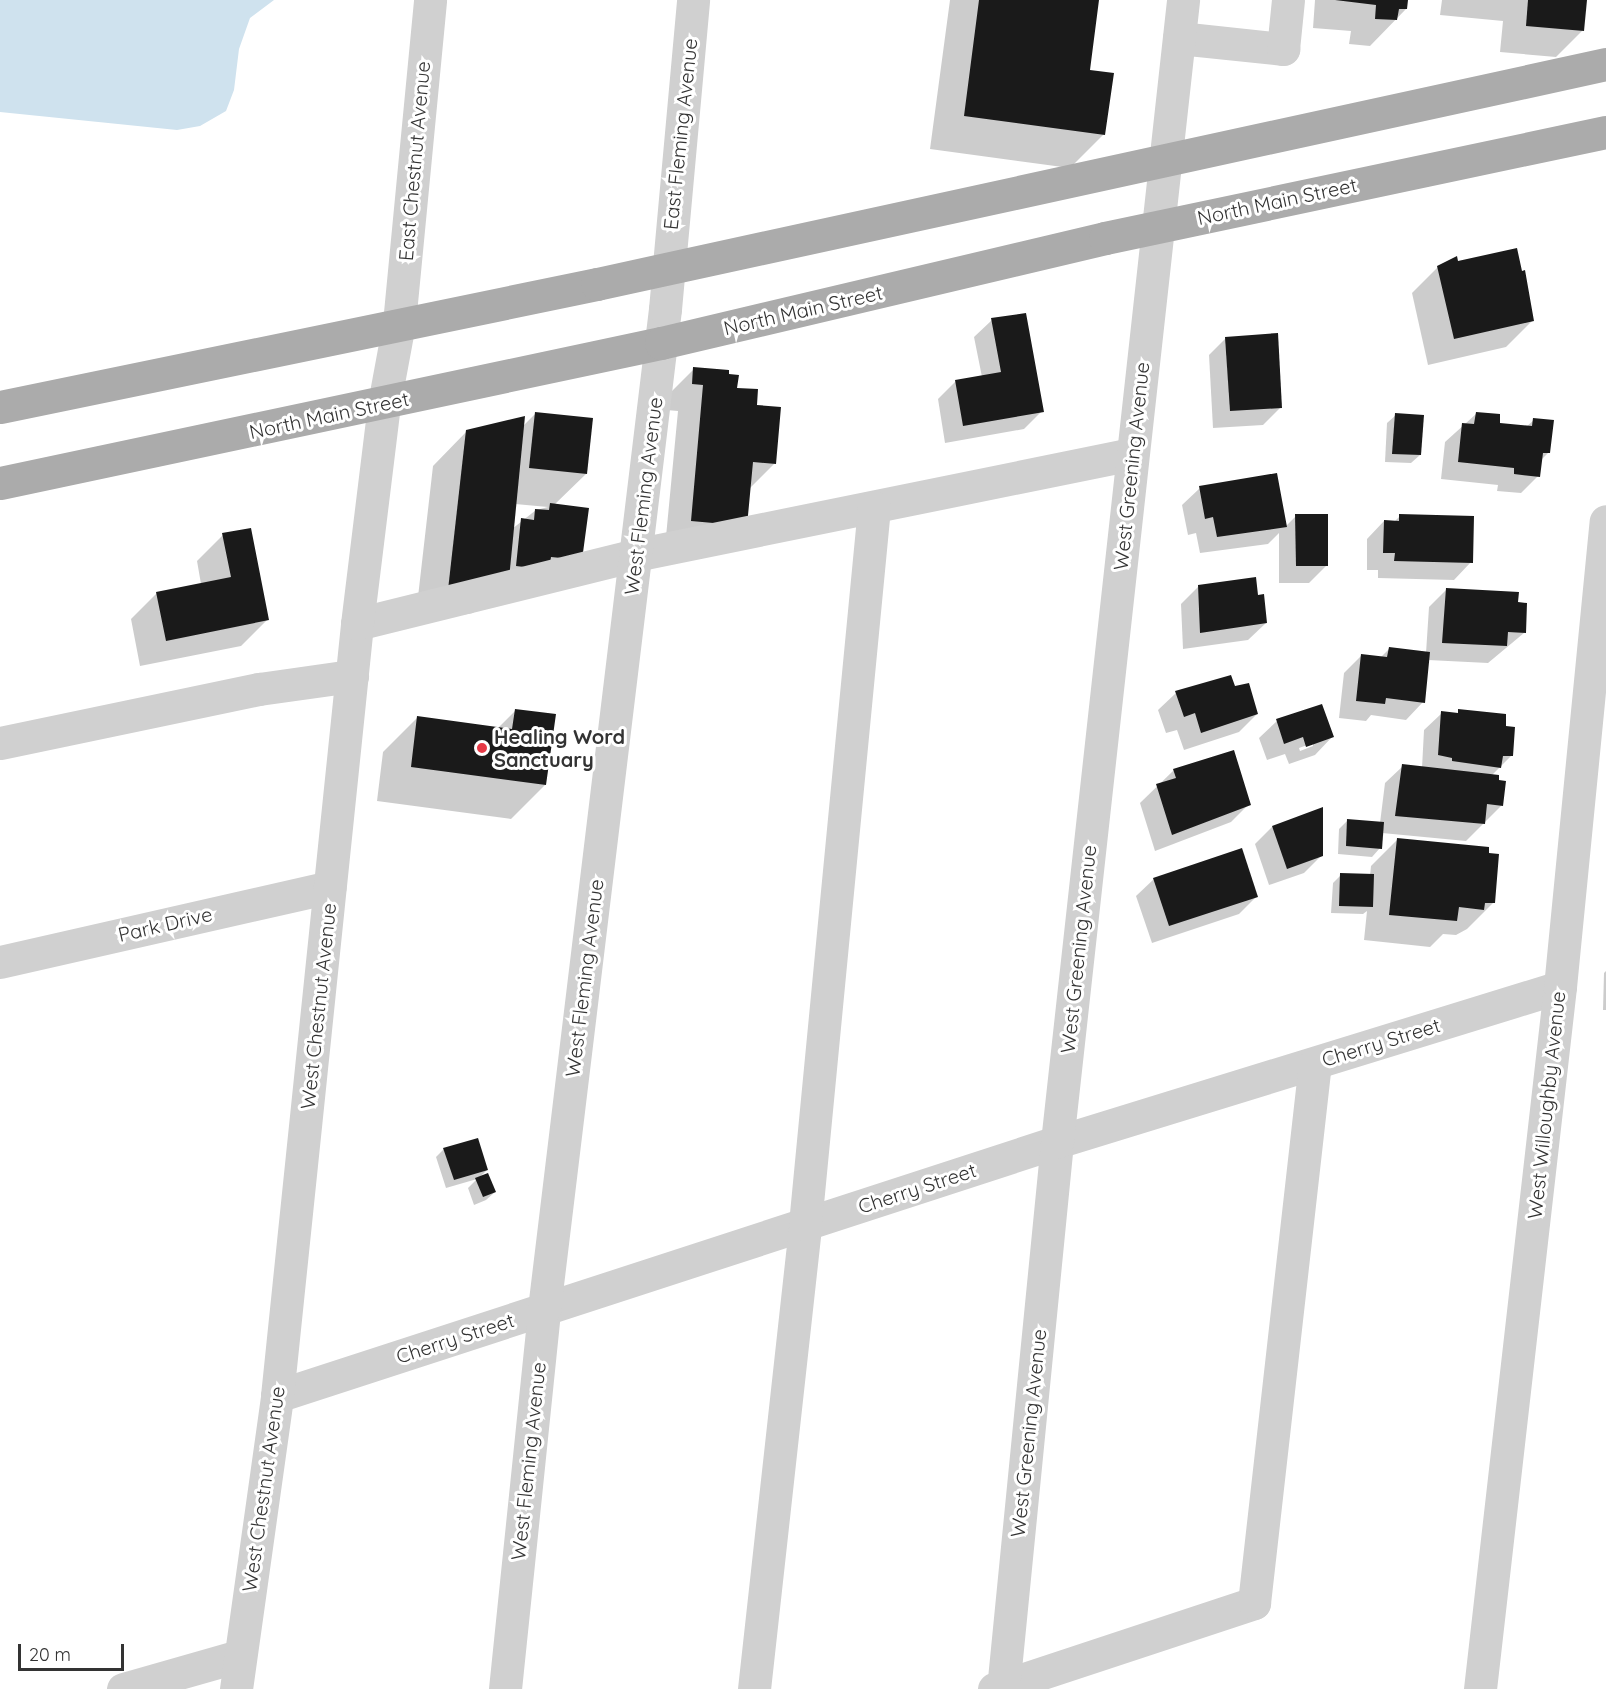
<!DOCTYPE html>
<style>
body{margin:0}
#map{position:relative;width:1606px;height:1689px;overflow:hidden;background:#fff;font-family:Quicksand,sans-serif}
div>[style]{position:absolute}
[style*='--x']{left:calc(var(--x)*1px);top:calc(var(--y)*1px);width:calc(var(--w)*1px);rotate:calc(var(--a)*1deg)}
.water>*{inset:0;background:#cfe2ee}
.shadow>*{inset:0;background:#0003}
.building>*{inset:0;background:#1a1a1a}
.minor>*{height:33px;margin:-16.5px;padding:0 16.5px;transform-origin:16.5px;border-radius:16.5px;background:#d0d0d0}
.major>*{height:33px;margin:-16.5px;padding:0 16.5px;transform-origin:16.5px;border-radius:16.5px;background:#ababab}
.dots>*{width:16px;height:16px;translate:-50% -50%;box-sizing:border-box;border:3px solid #fff;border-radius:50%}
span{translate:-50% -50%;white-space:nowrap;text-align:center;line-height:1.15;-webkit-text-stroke:6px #fff;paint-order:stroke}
.street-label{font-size:20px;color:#333}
.poi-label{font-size:20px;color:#333;font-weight:700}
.left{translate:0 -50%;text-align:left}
.scale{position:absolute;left:18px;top:1644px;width:106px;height:27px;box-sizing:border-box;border:3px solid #333;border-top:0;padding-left:8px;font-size:18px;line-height:21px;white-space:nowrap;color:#333;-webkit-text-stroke:4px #fff;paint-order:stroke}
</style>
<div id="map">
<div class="water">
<i style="clip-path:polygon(0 0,274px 0,250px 18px,239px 49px,234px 90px,226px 111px,200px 126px,177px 130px,0 112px)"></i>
</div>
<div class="shadow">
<i style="clip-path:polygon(950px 0,1098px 0,1088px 71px,1104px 134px,1070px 168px,930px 149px)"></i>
<i style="clip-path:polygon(1315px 0,1406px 0,1406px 9px,1370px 46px,1349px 44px,1351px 31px,1313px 28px)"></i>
<i style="clip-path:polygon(1442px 0,1585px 0,1582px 31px,1556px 57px,1500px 52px,1503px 21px,1440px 15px)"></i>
<i style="clip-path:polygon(1438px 267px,1532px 321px,1506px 347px,1428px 365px,1412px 293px)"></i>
<i style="clip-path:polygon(992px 320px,1042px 411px,1024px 429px,945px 443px,938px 399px,956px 381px,982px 377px,974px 337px)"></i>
<i style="clip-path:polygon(1226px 338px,1281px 407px,1263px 425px,1213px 428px,1209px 355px)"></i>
<i style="clip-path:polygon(694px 369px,755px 406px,774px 464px,749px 489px,745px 525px,665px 547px,678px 411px,666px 410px,668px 395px)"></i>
<i style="clip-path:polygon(evenodd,536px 413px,586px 474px,554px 505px,581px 560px,502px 584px,473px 613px,415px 623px,433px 466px,467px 431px,523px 426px,536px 413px,515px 504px,548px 507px,536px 510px,512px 529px,515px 504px)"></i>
<i style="clip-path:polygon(1476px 414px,1498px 424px,1526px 427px,1534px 420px,1549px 452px,1540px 461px,1538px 476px,1521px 493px,1497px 491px,1498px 485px,1441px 479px,1445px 442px)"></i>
<i style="clip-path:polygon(1396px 415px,1420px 455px,1411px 463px,1385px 462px,1387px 423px)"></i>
<i style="clip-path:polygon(1200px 488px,1285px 527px,1296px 516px,1327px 565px,1309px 583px,1279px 583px,1279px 533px,1268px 544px,1200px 553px,1196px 533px,1188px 535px,1182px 505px)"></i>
<i style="clip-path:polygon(1400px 516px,1471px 562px,1454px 580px,1378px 578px,1378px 570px,1367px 570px,1367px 539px,1384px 521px,1394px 522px)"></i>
<i style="clip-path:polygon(223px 535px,267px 620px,241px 646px,140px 666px,131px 619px,157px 593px,201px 584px,197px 561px)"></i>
<i style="clip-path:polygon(1199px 586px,1256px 596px,1266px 623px,1248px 640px,1183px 649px,1181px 604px)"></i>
<i style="clip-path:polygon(1446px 590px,1516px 604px,1524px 633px,1488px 663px,1428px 660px,1423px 702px,1406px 720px,1371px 715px,1366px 721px,1339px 718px,1344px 673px,1361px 656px,1380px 658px,1389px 649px,1426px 653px,1429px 607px)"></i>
<i style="clip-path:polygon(1230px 677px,1234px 688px,1257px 714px,1239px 732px,1184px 750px,1177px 730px,1166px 733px,1158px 710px,1176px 693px)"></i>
<i style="clip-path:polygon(515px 711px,545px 785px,511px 819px,377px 801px,383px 752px,417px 718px,498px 728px)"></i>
<i style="clip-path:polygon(1442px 713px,1505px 728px,1512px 755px,1491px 776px,1502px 805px,1466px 841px,1382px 833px,1380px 848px,1372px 857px,1338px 854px,1339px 829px,1348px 820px,1380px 823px,1385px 783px,1403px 766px,1422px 768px,1424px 730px)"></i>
<i style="clip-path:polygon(evenodd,1277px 721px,1332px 737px,1315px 755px,1289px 764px,1285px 754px,1267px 760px,1259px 738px,1277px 721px,1313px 743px,1313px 746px,1300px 751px,1299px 748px,1313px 743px)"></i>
<i style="clip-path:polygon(1174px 770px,1249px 804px,1231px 822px,1155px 851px,1140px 803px)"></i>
<i style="clip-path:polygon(1272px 827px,1321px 856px,1304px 873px,1269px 885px,1255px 844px)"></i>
<i style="clip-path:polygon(1397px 840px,1493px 903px,1467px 929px,1456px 935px,1443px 934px,1430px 947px,1364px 940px,1367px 911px,1363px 914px,1331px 913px,1333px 883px,1341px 875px,1370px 876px,1371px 866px)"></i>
<i style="clip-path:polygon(1154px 879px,1256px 897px,1239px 914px,1152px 943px,1136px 896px)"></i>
<i style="clip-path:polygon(1606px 971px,1606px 1010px,1603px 1010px,1604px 973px)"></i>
<i style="clip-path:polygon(444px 1149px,487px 1170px,478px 1179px,495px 1192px,486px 1200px,474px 1205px,468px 1188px,477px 1179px,446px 1188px,436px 1157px)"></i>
</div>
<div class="building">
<i style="clip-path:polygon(979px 0,1099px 0,1090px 70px,1114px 73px,1105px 135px,964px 116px)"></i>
<i style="clip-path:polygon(1335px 0,1408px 0,1407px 9px,1399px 9px,1397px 20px,1375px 19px,1376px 5px)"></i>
<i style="clip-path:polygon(1528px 0,1587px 0,1584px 31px,1526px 26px)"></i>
<i style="clip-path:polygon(1517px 248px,1522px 271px,1525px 270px,1534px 321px,1454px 339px,1437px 266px,1457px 256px,1458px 261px)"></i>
<i style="clip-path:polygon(1026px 313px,1044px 412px,963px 426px,955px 380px,1001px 372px,991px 318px)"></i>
<i style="clip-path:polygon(1278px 333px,1282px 408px,1230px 411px,1225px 337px)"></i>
<i style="clip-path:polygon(693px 367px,729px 370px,729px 374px,739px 375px,737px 388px,758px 389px,757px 405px,781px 407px,776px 464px,753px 462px,747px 526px,691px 521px,703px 385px,692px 384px)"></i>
<i style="clip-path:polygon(535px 412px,593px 418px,587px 474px,529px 468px)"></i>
<i style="clip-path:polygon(1476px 412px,1500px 414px,1500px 423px,1532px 426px,1533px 418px,1554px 420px,1550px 453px,1543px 453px,1540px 477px,1514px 474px,1514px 468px,1458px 462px,1462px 423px,1474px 424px)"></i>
<i style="clip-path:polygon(1395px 413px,1424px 415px,1421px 455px,1392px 454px)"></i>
<i style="clip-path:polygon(525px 416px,509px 579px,448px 590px,466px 430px)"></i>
<i style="clip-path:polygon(1277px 473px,1287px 527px,1217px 537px,1213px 517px,1205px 519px,1199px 486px)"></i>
<i style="clip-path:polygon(550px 503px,589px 508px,582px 560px,551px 557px,549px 570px,516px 566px,521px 518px,534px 520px,535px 509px,549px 510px)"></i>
<i style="clip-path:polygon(1295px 514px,1328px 514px,1328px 566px,1296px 566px)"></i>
<i style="clip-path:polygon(1399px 514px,1474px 516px,1473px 563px,1394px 561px,1395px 553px,1383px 553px,1384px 520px,1399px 521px)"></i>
<i style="clip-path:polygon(251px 528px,269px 620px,166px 641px,156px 592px,231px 577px,222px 533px)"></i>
<i style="clip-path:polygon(1256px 577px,1258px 595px,1264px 594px,1267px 623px,1200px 633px,1198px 585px)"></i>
<i style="clip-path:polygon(1446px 588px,1519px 592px,1518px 602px,1527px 603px,1526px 633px,1508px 632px,1507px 646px,1442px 643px)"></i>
<i style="clip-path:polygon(1389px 647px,1430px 652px,1425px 703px,1386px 698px,1385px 704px,1356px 701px,1361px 654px,1387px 657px)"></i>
<i style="clip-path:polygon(1231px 675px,1235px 686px,1249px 683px,1258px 714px,1201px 733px,1195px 713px,1184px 717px,1175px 691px)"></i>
<i style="clip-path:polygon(1322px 704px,1334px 737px,1306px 747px,1303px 737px,1284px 744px,1276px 719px)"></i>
<i style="clip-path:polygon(515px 709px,556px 714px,546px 785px,411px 767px,417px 716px,512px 729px)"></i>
<i style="clip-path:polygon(1458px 709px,1506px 714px,1506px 726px,1515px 727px,1513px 756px,1503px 756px,1501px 768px,1452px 761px,1452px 758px,1438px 755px,1441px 711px,1458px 713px)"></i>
<i style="clip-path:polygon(1234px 750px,1251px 805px,1172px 835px,1156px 784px,1176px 778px,1173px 769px)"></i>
<i style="clip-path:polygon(1402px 764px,1499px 775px,1499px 780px,1506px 781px,1503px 806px,1487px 804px,1485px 824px,1395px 816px)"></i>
<i style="clip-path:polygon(1323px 807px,1323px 856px,1287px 869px,1272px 826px)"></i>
<i style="clip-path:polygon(1347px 819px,1384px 822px,1382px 849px,1346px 846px)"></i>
<i style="clip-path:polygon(1397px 838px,1489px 847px,1489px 853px,1499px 854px,1495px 903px,1485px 903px,1484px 910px,1459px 907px,1457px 921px,1389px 915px)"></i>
<i style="clip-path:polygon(1242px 848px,1258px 897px,1169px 926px,1153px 878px)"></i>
<i style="clip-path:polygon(1340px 873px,1374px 874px,1373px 907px,1339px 906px)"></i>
<i style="clip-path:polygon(478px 1138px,488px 1170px,454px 1180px,443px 1148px)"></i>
<i style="clip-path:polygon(488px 1173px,496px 1192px,483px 1197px,475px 1178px)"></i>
</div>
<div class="minor">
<i style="--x:1179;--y:38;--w:105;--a:6"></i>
<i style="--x:1283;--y:49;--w:49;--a:-84.2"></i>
<i style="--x:357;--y:624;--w:286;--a:-13.9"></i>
<i style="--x:635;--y:555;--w:507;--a:-11.49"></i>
<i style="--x:0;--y:743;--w:265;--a:-11.8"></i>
<i style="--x:259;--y:689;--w:94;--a:-8"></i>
<i style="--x:0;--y:962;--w:338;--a:-12.8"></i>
<i style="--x:277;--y:1396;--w:820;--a:-18.04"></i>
<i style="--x:1057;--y:1142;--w:526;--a:-17.13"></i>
<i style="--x:123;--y:1689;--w:121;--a:-15.9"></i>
<i style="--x:236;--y:1689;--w:296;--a:-82"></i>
<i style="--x:277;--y:1396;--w:776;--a:-84.08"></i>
<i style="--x:357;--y:624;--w:222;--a:-83"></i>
<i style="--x:384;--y:404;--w:82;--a:-79.5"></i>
<i style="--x:399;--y:323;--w:324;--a:-84.5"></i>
<i style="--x:505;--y:1689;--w:382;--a:-84.1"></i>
<i style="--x:544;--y:1309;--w:1007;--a:-83.1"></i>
<i style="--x:665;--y:309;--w:310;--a:-84.8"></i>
<i style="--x:754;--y:1689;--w:468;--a:-83.7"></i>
<i style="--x:805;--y:1224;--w:720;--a:-84.5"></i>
<i style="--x:994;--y:1689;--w:274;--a:-18.3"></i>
<i style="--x:1254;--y:1603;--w:543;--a:-83.56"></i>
<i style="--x:1003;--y:1689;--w:550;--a:-84.36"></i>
<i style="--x:1057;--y:1142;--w:1149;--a:-83.7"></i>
<i style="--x:1480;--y:1689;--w:707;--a:-83.5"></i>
<i style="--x:1560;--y:987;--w:468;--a:-84.4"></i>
</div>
<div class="major">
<i style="--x:0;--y:407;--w:610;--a:-11.64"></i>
<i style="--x:597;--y:284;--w:1033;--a:-12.3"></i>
<i style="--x:0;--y:483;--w:676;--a:-11.96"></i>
<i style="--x:661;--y:343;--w:456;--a:-13.3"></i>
<i style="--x:1105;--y:238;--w:512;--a:-11.95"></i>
</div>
<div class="dots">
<i style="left:482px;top:748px;background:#e63946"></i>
</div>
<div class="street-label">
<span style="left:680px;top:134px;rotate:-84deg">East Fleming Avenue</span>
<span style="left:414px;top:161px;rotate:-85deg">East Chestnut Avenue</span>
<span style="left:1277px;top:201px;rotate:-12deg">North Main Street</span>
<span style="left:803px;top:310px;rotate:-13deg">North Main Street</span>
<span style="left:329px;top:415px;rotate:-12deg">North Main Street</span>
<span style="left:1131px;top:466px;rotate:-84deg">West Greening Avenue</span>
<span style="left:643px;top:496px;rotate:-83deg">West Fleming Avenue</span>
<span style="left:165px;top:924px;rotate:-13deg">Park Drive</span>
<span style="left:1078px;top:949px;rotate:-84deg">West Greening Avenue</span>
<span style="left:584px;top:978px;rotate:-83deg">West Fleming Avenue</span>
<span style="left:318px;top:1006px;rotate:-84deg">West Chestnut Avenue</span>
<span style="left:1381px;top:1042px;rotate:-17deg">Cherry Street</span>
<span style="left:1546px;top:1105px;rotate:-84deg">West Willoughby Avenue</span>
<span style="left:917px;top:1188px;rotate:-18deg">Cherry Street</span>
<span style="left:455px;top:1338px;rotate:-18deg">Cherry Street</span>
<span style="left:1028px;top:1433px;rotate:-84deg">West Greening Avenue</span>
<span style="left:528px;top:1461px;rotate:-84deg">West Fleming Avenue</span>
<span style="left:263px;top:1489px;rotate:-82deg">West Chestnut Avenue</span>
</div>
<div class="poi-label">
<span class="left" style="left:494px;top:748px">Healing Word<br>Sanctuary</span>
</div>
<div class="scale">20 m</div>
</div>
